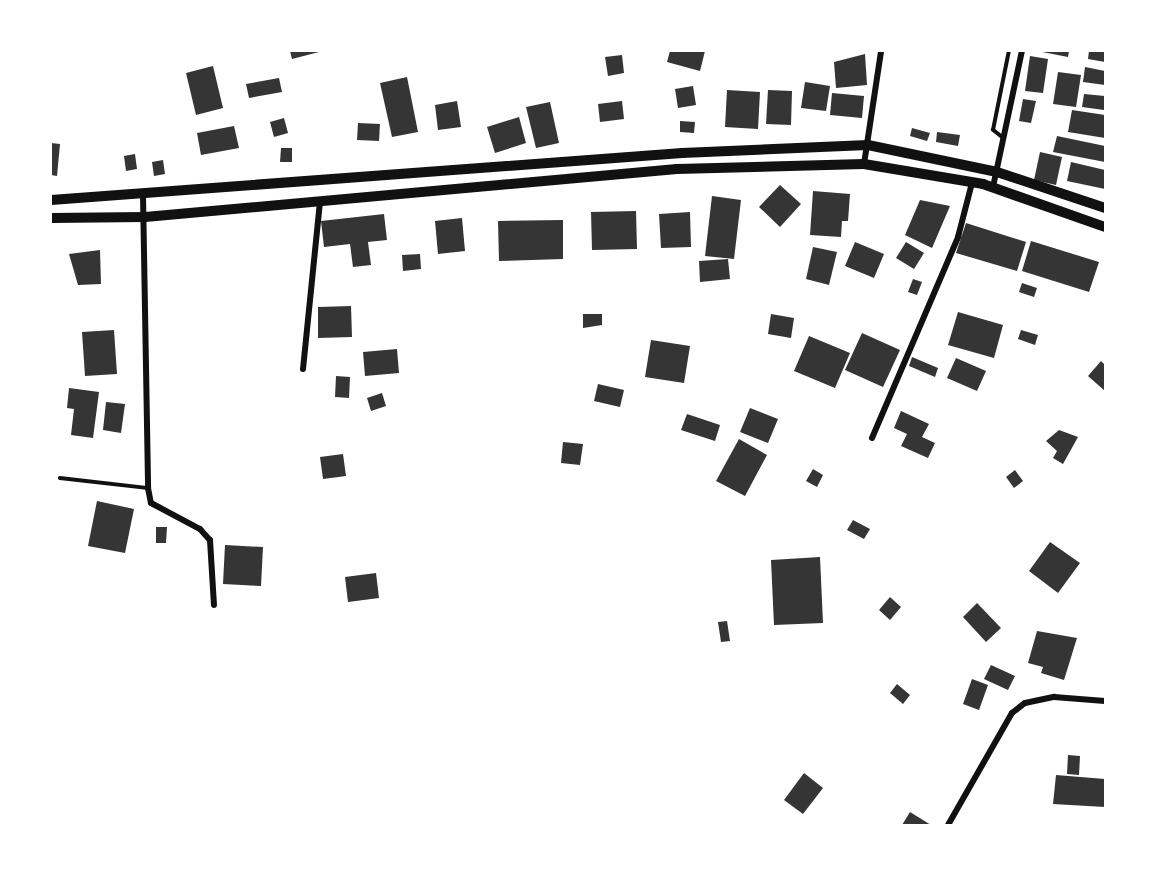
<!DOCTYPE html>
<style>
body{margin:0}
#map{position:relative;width:1156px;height:876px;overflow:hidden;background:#fff;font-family:"Alegreya Sans",sans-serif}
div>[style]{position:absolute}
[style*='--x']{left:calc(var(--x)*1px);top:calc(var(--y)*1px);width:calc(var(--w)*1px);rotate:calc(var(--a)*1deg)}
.building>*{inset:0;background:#353535}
.service>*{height:3.5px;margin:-1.75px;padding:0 1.75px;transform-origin:1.75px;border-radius:1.75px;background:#111}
.minor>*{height:6px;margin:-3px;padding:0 3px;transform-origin:3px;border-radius:3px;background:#111}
.primary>*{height:10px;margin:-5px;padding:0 5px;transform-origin:5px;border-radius:5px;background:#111}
span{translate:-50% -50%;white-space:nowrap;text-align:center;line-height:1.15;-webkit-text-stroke:7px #fff;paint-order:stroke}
.frame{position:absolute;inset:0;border:52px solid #fff;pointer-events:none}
</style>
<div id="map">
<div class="building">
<i style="clip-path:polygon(290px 51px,319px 51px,319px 52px,292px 59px)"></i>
<i style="clip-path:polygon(670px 51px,705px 51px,700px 71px,667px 62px)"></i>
<i style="clip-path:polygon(1037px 51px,1069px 51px,1068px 57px)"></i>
<i style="clip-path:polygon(1089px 51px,1105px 51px,1105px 62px,1088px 59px)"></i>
<i style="clip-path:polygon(865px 54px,867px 85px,836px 88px,834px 62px)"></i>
<i style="clip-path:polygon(622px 55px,624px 73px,608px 76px,605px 57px)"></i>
<i style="clip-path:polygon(1030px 56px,1048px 59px,1043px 93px,1025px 91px)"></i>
<i style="clip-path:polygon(213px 66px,223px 108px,196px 115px,186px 73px)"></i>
<i style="clip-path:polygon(1085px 67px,1105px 71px,1105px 85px,1083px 82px)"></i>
<i style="clip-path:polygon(1058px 72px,1081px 75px,1076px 107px,1053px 104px)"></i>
<i style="clip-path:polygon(407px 77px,418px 132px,392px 137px,380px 83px)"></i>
<i style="clip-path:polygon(279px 78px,282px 92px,249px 98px,246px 84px)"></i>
<i style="clip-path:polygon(805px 82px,830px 86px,826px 111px,801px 108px)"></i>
<i style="clip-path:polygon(693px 86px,696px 105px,678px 108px,675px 89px)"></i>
<i style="clip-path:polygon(727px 90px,760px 92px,758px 129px,725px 127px)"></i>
<i style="clip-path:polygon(768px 90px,792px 91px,791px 125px,766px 124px)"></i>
<i style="clip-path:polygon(832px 93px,864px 96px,862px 118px,830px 115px)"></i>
<i style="clip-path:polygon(1084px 94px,1105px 96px,1104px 110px,1082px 107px)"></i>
<i style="clip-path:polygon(1023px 99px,1036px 101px,1031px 123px,1019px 121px)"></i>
<i style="clip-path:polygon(457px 101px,461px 127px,438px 130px,435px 105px)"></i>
<i style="clip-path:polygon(622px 101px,624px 119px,600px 122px,598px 104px)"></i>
<i style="clip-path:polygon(550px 102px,559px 143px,536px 148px,526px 107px)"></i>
<i style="clip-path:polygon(1072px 110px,1105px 115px,1105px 138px,1068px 132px)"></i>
<i style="clip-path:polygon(519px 117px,526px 143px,495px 153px,487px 127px)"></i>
<i style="clip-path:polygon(284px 118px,288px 133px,274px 137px,270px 122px)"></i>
<i style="clip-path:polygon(680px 121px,695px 122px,694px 133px,680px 132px)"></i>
<i style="clip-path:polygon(358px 123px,380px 124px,379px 141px,357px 140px)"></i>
<i style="clip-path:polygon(234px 126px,239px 148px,201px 155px,197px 133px)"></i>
<i style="clip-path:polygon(912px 128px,930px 133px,927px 141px,910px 136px)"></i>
<i style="clip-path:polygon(937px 132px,960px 135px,958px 146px,936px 142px)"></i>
<i style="clip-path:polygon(1057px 136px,1105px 146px,1105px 162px,1053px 152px)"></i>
<i style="clip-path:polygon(51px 143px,60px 144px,57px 176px,51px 175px)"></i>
<i style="clip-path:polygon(281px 148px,292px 148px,292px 162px,280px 162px)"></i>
<i style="clip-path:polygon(1040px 152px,1062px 157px,1056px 185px,1034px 180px)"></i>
<i style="clip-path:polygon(135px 154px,137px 169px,126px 171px,124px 156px)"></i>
<i style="clip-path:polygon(163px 160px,165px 174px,154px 176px,152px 162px)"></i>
<i style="clip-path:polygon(1071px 162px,1105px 170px,1105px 189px,1067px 181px)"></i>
<i style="clip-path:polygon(780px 185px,801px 204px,780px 227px,759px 207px)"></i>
<i style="clip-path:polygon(813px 191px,850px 194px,848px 221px,842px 221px,841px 237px,810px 235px)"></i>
<i style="clip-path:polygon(712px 196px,741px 200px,734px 259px,705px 256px)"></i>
<i style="clip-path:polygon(920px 200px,950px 206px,932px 248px,905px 235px)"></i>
<i style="clip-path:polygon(636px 211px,637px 249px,592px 250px,591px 212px)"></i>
<i style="clip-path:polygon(690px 212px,691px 247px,661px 248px,659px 214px)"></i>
<i style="clip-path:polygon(384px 214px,387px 240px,368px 242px,371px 265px,353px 267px,350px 244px,324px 247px,321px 221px)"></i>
<i style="clip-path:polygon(462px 218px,465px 251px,438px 254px,435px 221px)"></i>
<i style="clip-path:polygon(563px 220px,563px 259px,499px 261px,498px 221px)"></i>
<i style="clip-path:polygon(966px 223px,1026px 242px,1017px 271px,956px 253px)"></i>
<i style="clip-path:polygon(1031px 241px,1099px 262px,1089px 292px,1022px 271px)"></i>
<i style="clip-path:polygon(855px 242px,884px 254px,874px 278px,845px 266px)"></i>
<i style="clip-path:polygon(906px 242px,924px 253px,914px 269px,896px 258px)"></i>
<i style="clip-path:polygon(813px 247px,837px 252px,829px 285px,806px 279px)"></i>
<i style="clip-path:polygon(100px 250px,101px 284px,78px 285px,69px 254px)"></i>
<i style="clip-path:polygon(420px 254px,421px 269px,403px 271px,402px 255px)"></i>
<i style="clip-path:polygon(728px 259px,730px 279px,700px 282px,699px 261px)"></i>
<i style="clip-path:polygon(913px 279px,922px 282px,917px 295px,908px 292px)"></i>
<i style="clip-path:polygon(1022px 283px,1037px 288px,1034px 297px,1019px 292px)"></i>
<i style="clip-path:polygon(351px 306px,352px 337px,318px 338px,318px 307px)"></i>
<i style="clip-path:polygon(958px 312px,1003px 325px,994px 358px,948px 345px)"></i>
<i style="clip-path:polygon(583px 314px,602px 314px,602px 325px,583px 328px)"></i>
<i style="clip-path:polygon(771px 314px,794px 318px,791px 338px,768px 334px)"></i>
<i style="clip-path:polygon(114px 330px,117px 374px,85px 376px,82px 332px)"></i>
<i style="clip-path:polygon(1021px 330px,1038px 335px,1035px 345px,1018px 339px)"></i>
<i style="clip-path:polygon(862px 333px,900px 350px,883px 387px,845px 370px)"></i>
<i style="clip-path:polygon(809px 336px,850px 353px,835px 388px,794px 371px)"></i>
<i style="clip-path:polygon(651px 340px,690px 346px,684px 383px,645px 377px)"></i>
<i style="clip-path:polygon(397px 349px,399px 373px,365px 376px,363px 352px)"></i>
<i style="clip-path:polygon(912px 357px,938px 368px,935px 377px,909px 366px)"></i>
<i style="clip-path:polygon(956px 358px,986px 371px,977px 391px,947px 378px)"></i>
<i style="clip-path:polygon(1101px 361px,1105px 365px,1105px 391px,1088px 376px)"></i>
<i style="clip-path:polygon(336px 376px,350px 377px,349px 398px,335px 397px)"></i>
<i style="clip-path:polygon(598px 384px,624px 390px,620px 407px,594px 401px)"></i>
<i style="clip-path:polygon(69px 388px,99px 392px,93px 438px,71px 435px,74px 409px,67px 408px)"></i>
<i style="clip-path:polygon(382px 393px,386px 406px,371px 411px,367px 398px)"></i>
<i style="clip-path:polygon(106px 402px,125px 404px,121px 433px,103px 430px)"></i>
<i style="clip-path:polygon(750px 408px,778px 419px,768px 443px,740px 432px)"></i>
<i style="clip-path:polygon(901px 411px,929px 424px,922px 437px,935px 443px,928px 458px,901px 446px,907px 434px,894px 428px)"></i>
<i style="clip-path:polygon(687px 414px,720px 425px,715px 441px,681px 430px)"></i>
<i style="clip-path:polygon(1059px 430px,1078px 437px,1063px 464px,1053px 458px,1057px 451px,1046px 441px)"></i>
<i style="clip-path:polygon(739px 439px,767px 455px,745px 496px,716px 481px)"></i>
<i style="clip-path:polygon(563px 442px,583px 444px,580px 465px,561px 463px)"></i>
<i style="clip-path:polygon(343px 454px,346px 476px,323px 479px,320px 457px)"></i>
<i style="clip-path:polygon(813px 469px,823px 475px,817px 487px,806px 481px)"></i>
<i style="clip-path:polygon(1015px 470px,1023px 481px,1014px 488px,1006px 477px)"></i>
<i style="clip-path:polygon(97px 501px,134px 509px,125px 553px,88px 546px)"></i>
<i style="clip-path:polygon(853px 520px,870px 529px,864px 539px,847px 530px)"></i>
<i style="clip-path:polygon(156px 527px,167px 527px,166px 543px,156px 543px)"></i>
<i style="clip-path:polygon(1050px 542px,1080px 563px,1058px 593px,1029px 571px)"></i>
<i style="clip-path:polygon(225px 545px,263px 547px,261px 586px,223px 584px)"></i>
<i style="clip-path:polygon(820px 557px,823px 623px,774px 625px,771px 560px)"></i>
<i style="clip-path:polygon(376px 573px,379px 598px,348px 602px,345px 577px)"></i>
<i style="clip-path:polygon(890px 597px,901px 607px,890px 620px,879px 610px)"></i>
<i style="clip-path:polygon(977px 603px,1001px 628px,986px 642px,963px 617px)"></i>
<i style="clip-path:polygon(727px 621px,730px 641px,721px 642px,718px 622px)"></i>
<i style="clip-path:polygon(1037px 631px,1077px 638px,1064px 680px,1041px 673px,1043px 667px,1028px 663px)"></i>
<i style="clip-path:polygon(991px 665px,1015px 676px,1008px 690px,984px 679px)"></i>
<i style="clip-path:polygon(972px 679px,988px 685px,979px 710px,963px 704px)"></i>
<i style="clip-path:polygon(897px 684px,910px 695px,903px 704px,890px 693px)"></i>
<i style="clip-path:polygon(1068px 755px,1080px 756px,1079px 775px,1067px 774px)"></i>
<i style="clip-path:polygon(804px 773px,823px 788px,803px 814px,784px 800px)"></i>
<i style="clip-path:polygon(1056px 775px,1105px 779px,1105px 807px,1053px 804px)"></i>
<i style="clip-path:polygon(910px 812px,931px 825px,902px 825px)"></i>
</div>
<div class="service">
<i style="--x:1004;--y:139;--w:14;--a:-141"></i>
<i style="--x:993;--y:130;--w:81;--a:-78.6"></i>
<i style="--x:60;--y:478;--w:89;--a:6.5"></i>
</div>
<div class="minor">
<i style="--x:864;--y:164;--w:114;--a:-81.4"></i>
<i style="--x:993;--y:187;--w:139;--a:-78"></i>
<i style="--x:143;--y:195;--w:293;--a:89"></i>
<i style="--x:148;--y:488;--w:15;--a:79"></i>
<i style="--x:151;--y:503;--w:55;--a:28"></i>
<i style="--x:200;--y:529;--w:15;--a:48"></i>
<i style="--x:210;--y:540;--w:65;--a:86.5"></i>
<i style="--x:303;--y:369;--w:167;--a:-84.2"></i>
<i style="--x:872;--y:438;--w:219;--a:-66.8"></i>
<i style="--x:958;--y:237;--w:56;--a:-75.5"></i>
<i style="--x:948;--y:825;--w:129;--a:-60.3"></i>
<i style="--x:1012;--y:713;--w:16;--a:-38"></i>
<i style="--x:1025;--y:703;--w:30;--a:-12"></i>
<i style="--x:1054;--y:697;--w:51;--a:4.5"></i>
</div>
<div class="primary">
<i style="--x:51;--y:200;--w:633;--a:-4.26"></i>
<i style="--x:682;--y:153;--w:186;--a:-2.5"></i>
<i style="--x:868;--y:145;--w:132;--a:11.8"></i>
<i style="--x:997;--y:172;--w:114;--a:18.4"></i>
<i style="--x:51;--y:218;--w:94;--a:-0.6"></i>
<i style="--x:145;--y:217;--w:534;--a:-5.16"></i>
<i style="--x:677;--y:169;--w:187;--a:-1.5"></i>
<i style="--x:864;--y:164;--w:121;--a:9.5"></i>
<i style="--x:983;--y:184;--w:129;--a:19.4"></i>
</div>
<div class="frame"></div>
</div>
